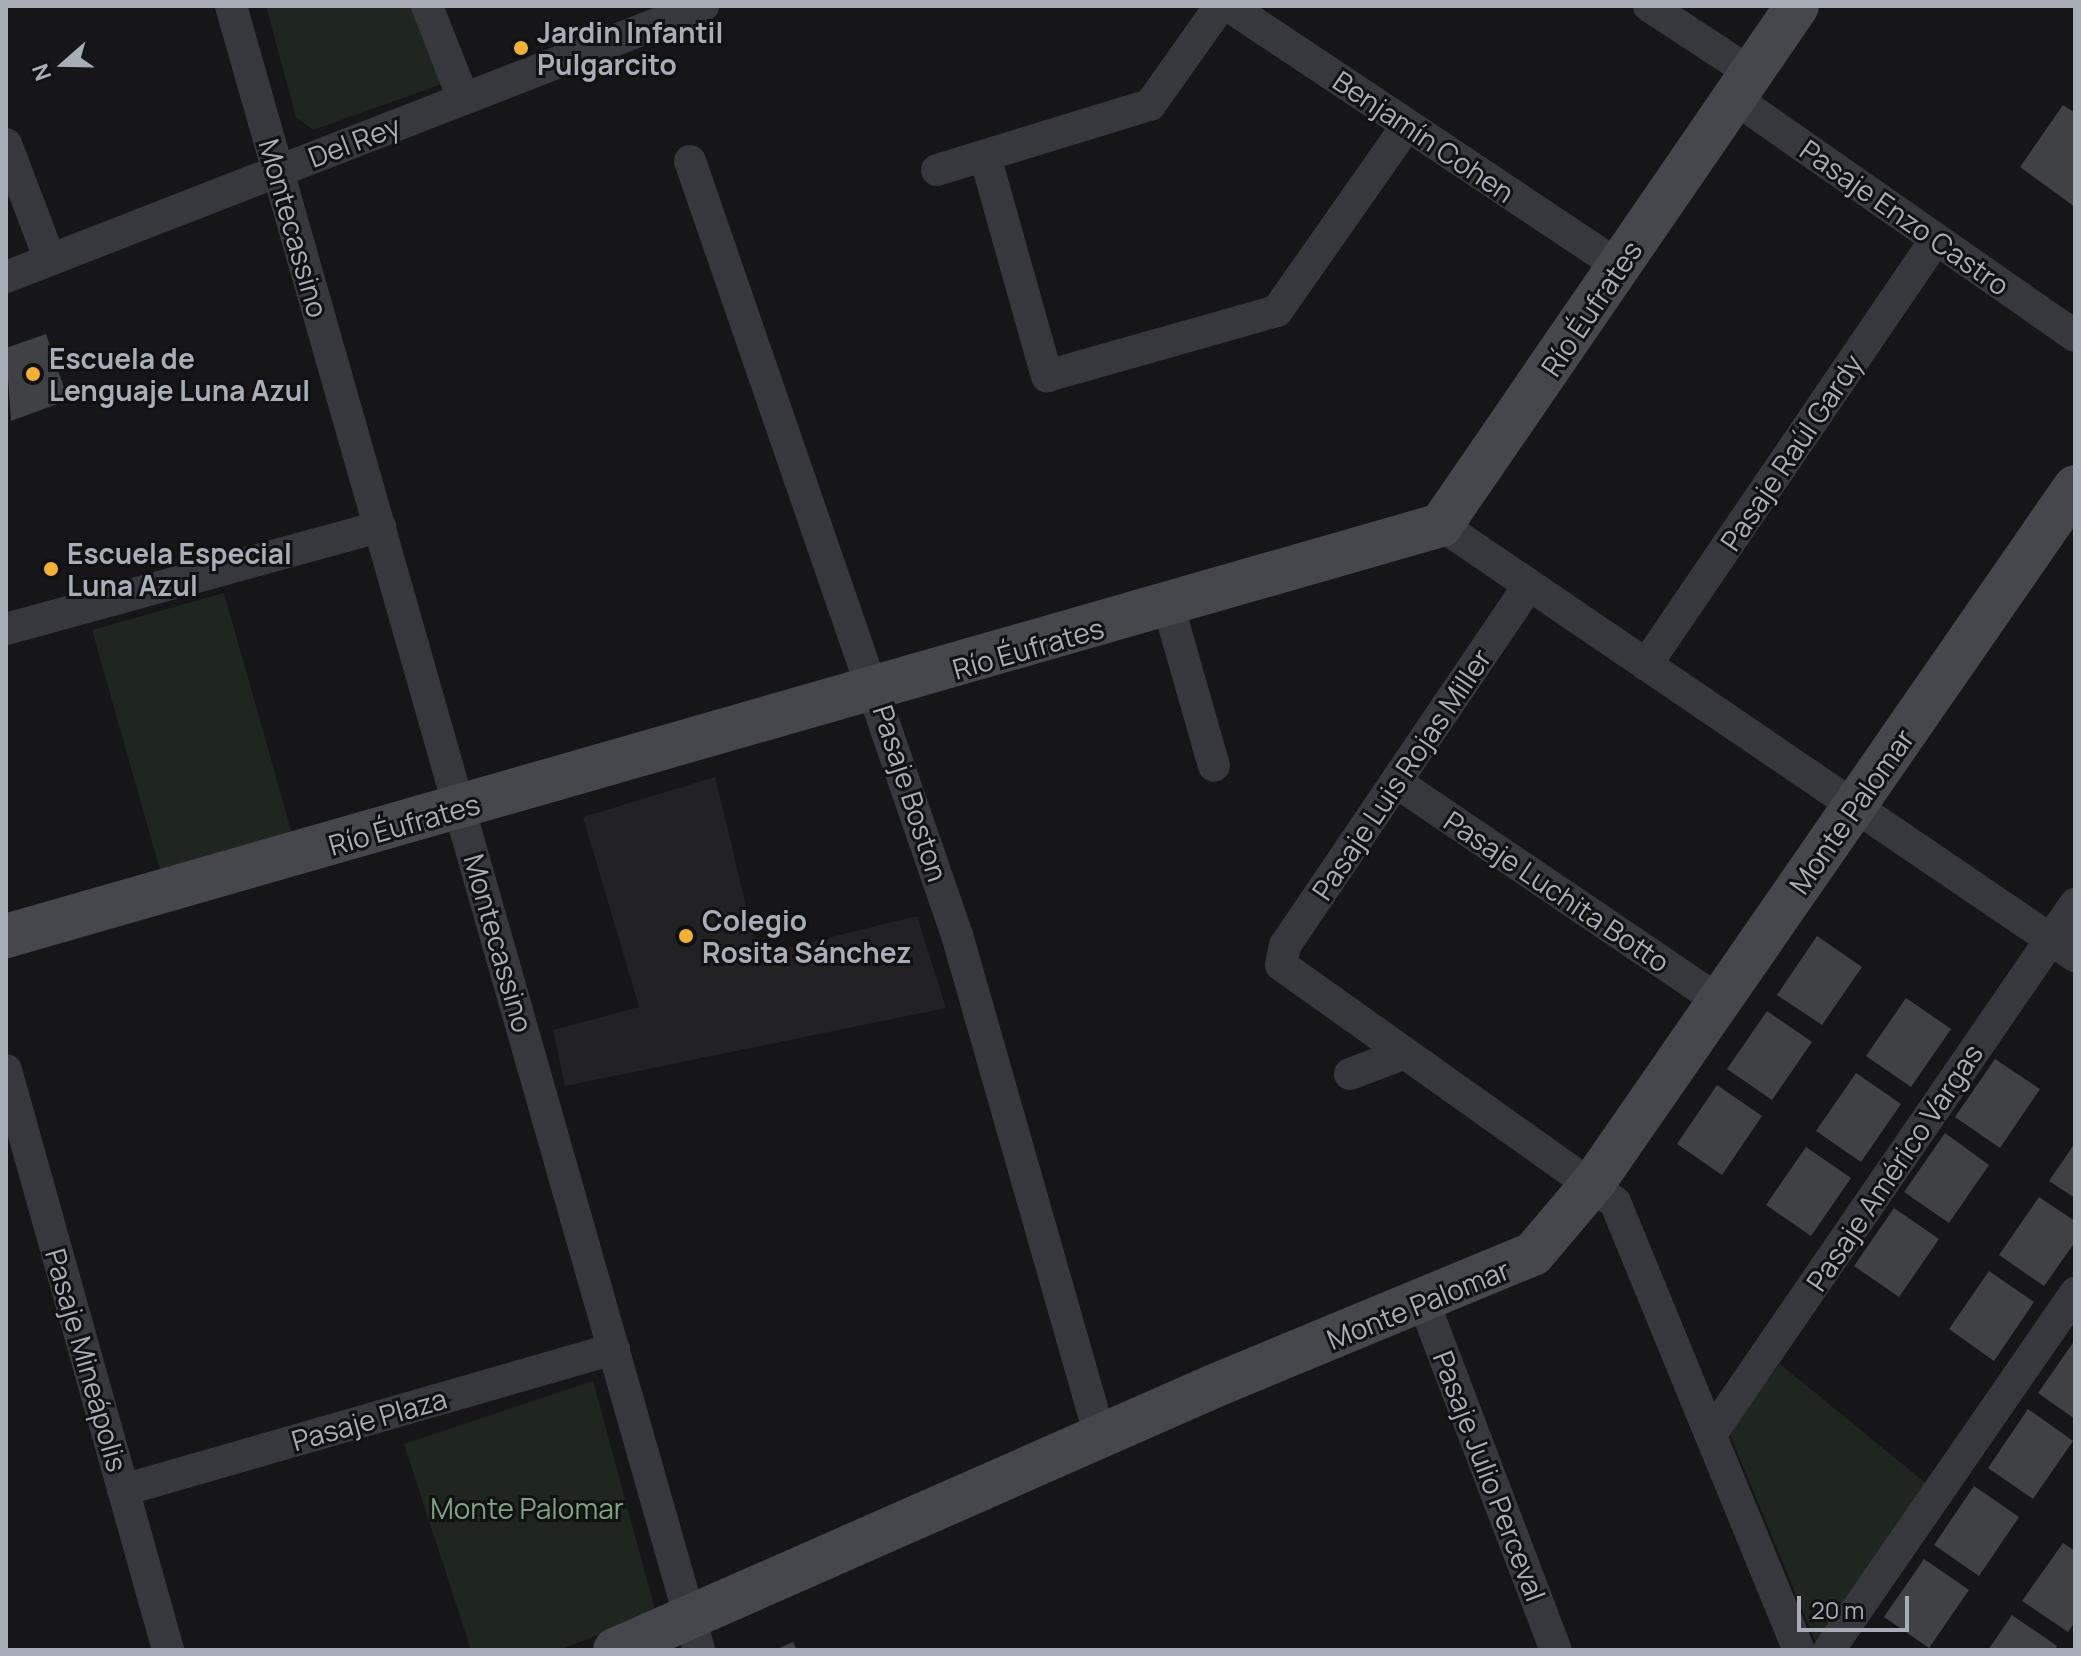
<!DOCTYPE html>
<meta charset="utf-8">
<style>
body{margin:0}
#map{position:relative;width:2081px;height:1656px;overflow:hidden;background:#161618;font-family:Manrope,sans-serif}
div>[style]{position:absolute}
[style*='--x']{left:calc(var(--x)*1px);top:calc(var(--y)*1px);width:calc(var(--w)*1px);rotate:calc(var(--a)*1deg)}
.built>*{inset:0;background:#222225}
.green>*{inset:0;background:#1e261f}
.building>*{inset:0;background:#404145}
.street>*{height:32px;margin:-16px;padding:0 16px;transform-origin:16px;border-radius:16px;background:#37383d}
.secondary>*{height:44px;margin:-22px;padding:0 22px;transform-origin:22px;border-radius:22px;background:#45474d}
.dots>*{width:22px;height:22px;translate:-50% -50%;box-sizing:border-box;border:4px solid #111113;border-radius:50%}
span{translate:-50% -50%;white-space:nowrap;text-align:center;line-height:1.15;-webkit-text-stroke:6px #111113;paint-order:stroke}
.poi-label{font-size:28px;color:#a8adb8;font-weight:700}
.left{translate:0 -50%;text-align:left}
.street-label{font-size:28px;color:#a8adb8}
.park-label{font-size:28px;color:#7fa381}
.frame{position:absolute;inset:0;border:8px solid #a8adb8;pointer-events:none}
.north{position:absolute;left:24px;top:24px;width:80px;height:80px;-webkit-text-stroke:6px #111113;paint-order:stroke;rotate:250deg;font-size:22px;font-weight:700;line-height:32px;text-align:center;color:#a8adb8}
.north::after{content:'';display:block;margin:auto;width:28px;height:36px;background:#a8adb8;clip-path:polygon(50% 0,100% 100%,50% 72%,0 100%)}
.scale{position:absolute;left:1797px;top:1596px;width:112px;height:36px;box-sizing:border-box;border:4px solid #a8adb8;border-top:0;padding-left:10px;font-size:24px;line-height:28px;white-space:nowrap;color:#a8adb8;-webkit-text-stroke:6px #111113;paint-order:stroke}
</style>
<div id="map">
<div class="built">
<i style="clip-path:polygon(715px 777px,758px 955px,917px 916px,946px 1008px,565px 1086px,553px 1030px,639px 1007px,583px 817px)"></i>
</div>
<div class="green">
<i style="clip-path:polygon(266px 6px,418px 6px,442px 84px,313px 130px,296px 117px)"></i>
<i style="clip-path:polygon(224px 593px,296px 848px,164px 884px,92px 630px)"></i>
<i style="clip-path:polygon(1780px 1364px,1928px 1485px,1816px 1643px,1728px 1430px)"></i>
<i style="clip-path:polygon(593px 1381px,656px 1613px,559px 1650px,471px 1650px,404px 1444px)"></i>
</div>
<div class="building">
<i style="clip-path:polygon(2063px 105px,2075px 113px,2075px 207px,2020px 167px)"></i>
<i style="clip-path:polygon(46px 334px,68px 400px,11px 421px,6px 348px)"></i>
<i style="clip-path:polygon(1817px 936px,1862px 967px,1822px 1025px,1777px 995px)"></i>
<i style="clip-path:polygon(1906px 998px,1951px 1029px,1911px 1087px,1866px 1056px)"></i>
<i style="clip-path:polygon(1767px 1011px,1812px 1042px,1772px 1100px,1727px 1069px)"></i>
<i style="clip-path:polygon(1995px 1059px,2040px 1089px,2000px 1148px,1955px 1117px)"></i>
<i style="clip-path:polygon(1856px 1073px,1901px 1104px,1861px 1162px,1816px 1131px)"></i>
<i style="clip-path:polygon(1717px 1085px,1762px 1116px,1722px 1175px,1677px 1144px)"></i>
<i style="clip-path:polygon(1945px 1133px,1989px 1165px,1949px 1223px,1904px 1192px)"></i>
<i style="clip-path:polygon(2075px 1143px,2075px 1198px,2049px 1181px)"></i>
<i style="clip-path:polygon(1806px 1147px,1851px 1178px,1811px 1236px,1766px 1205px)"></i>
<i style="clip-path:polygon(2039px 1197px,2075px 1221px,2075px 1242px,2044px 1286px,1999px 1255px)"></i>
<i style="clip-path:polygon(1894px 1208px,1939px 1239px,1899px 1297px,1854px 1266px)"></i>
<i style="clip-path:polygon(1989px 1271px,2034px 1302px,1994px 1361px,1949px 1329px)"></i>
<i style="clip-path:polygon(2075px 1340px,2075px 1419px,2038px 1393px)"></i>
<i style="clip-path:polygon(2028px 1409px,2073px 1441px,2033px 1499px,1988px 1468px)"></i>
<i style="clip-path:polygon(1974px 1486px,2019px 1517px,1979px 1576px,1934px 1545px)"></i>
<i style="clip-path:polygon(2063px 1543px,2075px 1551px,2075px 1622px,2068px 1632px,2022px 1601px)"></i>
<i style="clip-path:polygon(1924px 1559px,1969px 1590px,1929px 1648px,1884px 1617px)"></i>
<i style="clip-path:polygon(2012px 1615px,2057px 1646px,2055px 1650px,1988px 1650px)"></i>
<i style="clip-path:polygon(793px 1642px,797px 1650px,775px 1650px)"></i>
</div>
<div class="street">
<i style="--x:231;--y:6;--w:1709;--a:74.11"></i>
<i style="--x:427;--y:6;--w:99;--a:68.6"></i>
<i style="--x:1229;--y:6;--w:469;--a:33.7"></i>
<i style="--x:1649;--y:6;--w:122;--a:33.3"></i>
<i style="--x:1734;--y:98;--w:416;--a:34.9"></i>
<i style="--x:6;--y:144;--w:124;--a:69.2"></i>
<i style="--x:985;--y:156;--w:229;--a:74.3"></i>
<i style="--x:1047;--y:376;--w:239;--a:-15.8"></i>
<i style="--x:1277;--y:311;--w:227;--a:-55"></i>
<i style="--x:690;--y:161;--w:819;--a:70.97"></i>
<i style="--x:957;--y:935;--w:521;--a:74.07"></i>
<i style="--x:937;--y:170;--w:223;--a:-17"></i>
<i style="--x:1150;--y:105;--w:121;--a:-54.7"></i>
<i style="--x:6;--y:277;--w:748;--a:-21.25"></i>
<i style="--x:1441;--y:525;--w:767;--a:34.21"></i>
<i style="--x:1529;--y:585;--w:435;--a:124.1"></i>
<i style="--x:1285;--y:945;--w:20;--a:101"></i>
<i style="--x:1281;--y:965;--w:410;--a:35.4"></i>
<i style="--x:1615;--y:1202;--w:484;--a:67.7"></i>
<i style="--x:1169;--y:608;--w:164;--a:74.1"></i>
<i style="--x:6;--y:629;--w:388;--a:-15.3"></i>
<i style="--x:1646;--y:665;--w:515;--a:-55.75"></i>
<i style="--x:1396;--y:782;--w:390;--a:34.1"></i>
<i style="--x:6;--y:1070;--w:602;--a:74.39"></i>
<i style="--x:1350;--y:1074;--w:57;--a:-20.7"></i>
<i style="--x:1424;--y:1303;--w:371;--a:69.2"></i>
<i style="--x:1714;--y:1430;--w:638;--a:-55.54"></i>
<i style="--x:123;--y:1490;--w:511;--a:-16.02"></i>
<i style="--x:1829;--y:1650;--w:434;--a:-55.4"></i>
</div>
<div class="secondary">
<i style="--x:6;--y:936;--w:1493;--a:-15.98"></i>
<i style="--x:1441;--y:525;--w:629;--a:-55.55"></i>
<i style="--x:615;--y:1650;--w:655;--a:-23.78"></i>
<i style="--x:1214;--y:1386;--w:345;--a:-22.5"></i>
<i style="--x:1533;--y:1254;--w:94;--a:-49.7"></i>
<i style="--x:1594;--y:1182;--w:845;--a:-55.31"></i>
</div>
<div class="dots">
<i style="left:521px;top:48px;background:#f2b134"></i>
<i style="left:33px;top:374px;background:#f2b134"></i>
<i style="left:51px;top:569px;background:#f2b134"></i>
<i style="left:686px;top:936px;background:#f2b134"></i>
</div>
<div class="poi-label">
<span class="left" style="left:537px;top:48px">Jardin Infantil<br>Pulgarcito</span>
<span class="left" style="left:49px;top:374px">Escuela de<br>Lenguaje Luna Azul</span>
<span class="left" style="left:67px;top:569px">Escuela Especial<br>Luna Azul</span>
<span class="left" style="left:702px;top:936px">Colegio<br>Rosita Sánchez</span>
</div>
<div class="street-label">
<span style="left:1424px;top:136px;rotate:34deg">Benjamín Cohen</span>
<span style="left:354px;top:141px;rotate:-21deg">Del Rey</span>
<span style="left:1905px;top:217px;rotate:35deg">Pasaje Enzo Castro</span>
<span style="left:294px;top:228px;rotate:74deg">Montecassino</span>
<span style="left:1591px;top:308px;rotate:-56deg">Río Éufrates</span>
<span style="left:1791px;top:452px;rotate:-56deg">Pasaje Raúl Gardy</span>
<span style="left:1028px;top:648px;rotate:-16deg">Río Éufrates</span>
<span style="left:1401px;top:774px;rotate:-56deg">Pasaje Luis Rojas Miller</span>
<span style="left:911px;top:793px;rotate:72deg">Pasaje Boston</span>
<span style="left:1851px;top:811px;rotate:-55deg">Monte Palomar</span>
<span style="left:404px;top:824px;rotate:-16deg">Río Éufrates</span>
<span style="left:1557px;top:891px;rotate:34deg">Pasaje Luchita Botto</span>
<span style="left:499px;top:943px;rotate:74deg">Montecassino</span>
<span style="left:1894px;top:1167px;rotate:-56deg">Pasaje Américo Vargas</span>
<span style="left:1418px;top:1304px;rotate:-22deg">Monte Palomar</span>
<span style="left:87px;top:1360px;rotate:74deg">Pasaje Mineápolis</span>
<span style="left:369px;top:1419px;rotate:-16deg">Pasaje Plaza</span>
<span style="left:1490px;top:1476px;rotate:69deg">Pasaje Julio Perceval</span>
</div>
<div class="park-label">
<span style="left:527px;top:1508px">Monte Palomar</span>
</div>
<div class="frame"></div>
<div class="north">N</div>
<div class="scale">20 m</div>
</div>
